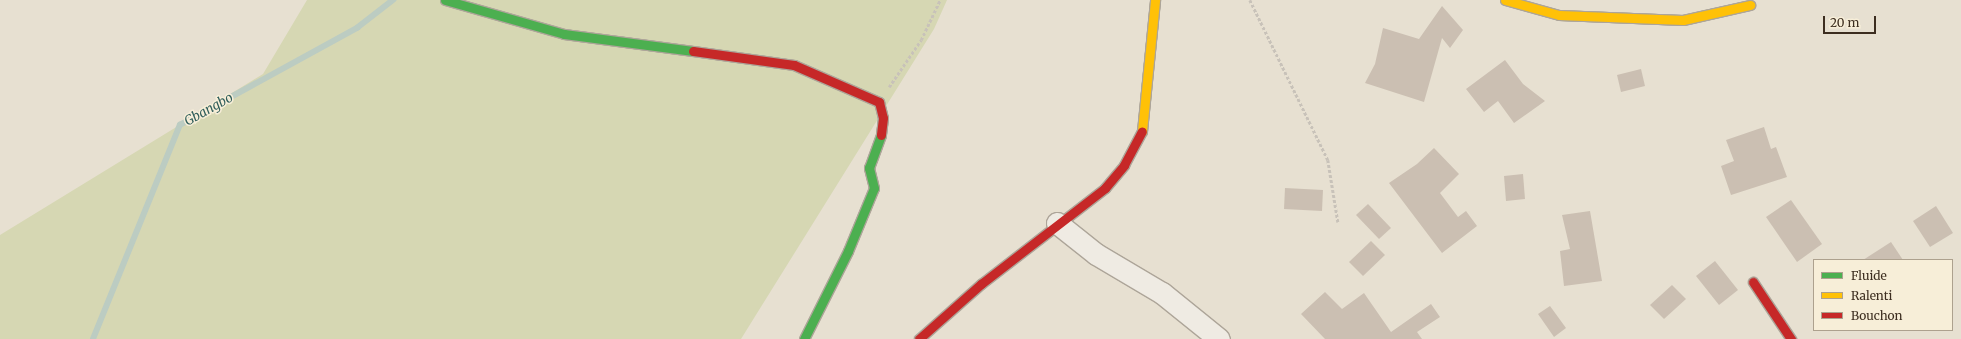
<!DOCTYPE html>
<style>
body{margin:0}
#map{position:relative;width:1961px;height:339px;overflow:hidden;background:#e7e0d1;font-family:Merriweather,serif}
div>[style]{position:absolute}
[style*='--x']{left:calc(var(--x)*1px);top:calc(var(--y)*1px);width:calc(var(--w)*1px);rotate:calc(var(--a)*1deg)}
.green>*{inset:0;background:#d6d7b3}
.stream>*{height:5.5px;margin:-2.75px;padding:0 2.75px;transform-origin:2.75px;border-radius:2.75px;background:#bcccc2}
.building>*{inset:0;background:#cbbfb2}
.path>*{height:2.5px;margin-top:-1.25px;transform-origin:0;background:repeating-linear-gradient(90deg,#c8c2b9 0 3px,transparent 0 5px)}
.roads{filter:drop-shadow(1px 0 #ada599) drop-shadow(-1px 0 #ada599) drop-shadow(0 1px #ada599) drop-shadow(0 -1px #ada599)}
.street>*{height:21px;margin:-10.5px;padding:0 10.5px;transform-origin:10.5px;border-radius:10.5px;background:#efebe3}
.fast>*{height:9px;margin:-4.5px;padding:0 4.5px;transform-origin:4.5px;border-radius:4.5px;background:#4caf50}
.slow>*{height:9px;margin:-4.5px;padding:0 4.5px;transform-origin:4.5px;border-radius:4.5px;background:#ffc107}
.jam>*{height:9px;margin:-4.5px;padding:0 4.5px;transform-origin:4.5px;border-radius:4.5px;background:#c62828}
span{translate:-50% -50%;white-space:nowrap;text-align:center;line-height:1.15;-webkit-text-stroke:3px #f7eed8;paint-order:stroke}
.water-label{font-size:13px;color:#2f5d5a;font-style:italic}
.legend{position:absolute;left:1813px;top:259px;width:140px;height:72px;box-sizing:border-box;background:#f7eed8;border:1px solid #ada18e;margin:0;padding:5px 7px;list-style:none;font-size:12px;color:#3d2e20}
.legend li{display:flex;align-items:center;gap:8px;height:20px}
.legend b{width:20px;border:1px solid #ada18e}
.scale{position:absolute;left:1823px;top:16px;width:53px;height:18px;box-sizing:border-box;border:2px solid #3d2e20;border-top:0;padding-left:5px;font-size:12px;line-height:14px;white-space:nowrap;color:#3d2e20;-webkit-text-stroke:3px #f7eed8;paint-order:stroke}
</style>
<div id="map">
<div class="green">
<i style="clip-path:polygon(307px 0,947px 0,934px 29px,741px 339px,0 339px,0 235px,263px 74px)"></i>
</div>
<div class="stream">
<i style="--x:93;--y:339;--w:231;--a:-67.9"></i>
<i style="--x:180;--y:125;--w:202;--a:-28.7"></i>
<i style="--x:357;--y:28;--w:46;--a:-37.9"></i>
</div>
<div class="building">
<i style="clip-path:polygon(1442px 6px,1463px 30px,1450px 48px,1442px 38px,1424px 102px,1365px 83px,1375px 64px,1383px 28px,1419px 39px)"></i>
<i style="clip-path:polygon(1505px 60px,1523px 84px,1545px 101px,1514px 123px,1498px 101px,1484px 112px,1466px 89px)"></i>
<i style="clip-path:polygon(1641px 69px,1645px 86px,1621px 92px,1617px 75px)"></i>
<i style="clip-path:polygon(1764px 127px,1771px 149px,1776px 147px,1787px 177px,1731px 195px,1721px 166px,1734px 161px,1726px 140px)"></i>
<i style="clip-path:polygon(1434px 148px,1459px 174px,1440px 193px,1458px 217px,1466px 211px,1477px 226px,1442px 253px,1389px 183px,1417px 164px)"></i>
<i style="clip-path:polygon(1523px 174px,1525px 199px,1506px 201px,1504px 176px)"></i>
<i style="clip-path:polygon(1285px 188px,1323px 190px,1322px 211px,1284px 209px)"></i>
<i style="clip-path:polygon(1791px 200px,1822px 244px,1797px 262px,1766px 217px)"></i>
<i style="clip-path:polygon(1368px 204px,1391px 228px,1379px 239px,1356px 215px)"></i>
<i style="clip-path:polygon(1936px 206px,1953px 233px,1930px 247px,1913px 221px)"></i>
<i style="clip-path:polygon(1590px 211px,1602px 281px,1564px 286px,1560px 251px,1570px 249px,1562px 215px)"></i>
<i style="clip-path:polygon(1371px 241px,1385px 255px,1363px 276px,1349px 262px)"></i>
<i style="clip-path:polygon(1891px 242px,1903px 260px,1863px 260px)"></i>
<i style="clip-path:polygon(1715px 261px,1738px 290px,1719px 305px,1696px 276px)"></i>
<i style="clip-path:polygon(1672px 285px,1686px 299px,1664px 319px,1650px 305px)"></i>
<i style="clip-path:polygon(1325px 292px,1342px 309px,1364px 293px,1391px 332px,1431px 304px,1440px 317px,1417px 332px,1422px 339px,1325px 339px,1301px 314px)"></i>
<i style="clip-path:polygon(1550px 306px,1566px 328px,1554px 337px,1538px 314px)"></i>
</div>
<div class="path">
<i style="--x:1250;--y:0;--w:178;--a:64"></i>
<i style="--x:1328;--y:160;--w:63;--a:80.8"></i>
<i style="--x:889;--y:87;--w:57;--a:-55.8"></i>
<i style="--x:921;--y:40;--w:44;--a:-64.6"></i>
</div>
<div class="roads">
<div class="street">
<i style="--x:1057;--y:223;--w:50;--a:38.5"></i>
<i style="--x:1096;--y:254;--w:77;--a:30.6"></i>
<i style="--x:1162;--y:293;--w:73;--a:38.9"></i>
</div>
<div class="fast">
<i style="--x:445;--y:0;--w:124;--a:15.9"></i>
<i style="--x:564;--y:34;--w:130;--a:7.5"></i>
<i style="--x:804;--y:339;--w:98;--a:-63.4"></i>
<i style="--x:848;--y:251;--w:68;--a:-67.6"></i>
<i style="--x:874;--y:188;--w:21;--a:-104"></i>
<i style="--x:869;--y:168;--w:35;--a:-70"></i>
</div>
<div class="slow">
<i style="--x:1505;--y:0;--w:56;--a:15.5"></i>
<i style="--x:1559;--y:15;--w:124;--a:2.3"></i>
<i style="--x:1683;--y:20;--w:69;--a:-12.6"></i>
<i style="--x:1142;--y:131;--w:132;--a:-84.3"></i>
</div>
<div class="jam">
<i style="--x:693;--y:51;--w:102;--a:7.9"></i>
<i style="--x:794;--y:65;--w:93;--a:23.5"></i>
<i style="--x:879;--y:102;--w:16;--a:76"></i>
<i style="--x:883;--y:118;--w:17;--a:97"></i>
<i style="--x:1753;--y:282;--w:69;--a:56.3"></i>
<i style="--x:919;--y:339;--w:83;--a:-41.6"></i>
<i style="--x:981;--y:284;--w:157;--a:-37.7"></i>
<i style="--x:1105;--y:188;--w:30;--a:-50"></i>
<i style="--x:1124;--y:165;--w:38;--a:-62"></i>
</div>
</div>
<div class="water-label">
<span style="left:209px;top:110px;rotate:-29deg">Gbangbo</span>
</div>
<ul class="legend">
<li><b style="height:5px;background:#4caf50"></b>Fluide</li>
<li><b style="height:5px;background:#ffc107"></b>Ralenti</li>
<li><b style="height:5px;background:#c62828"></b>Bouchon</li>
</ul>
<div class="scale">20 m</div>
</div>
